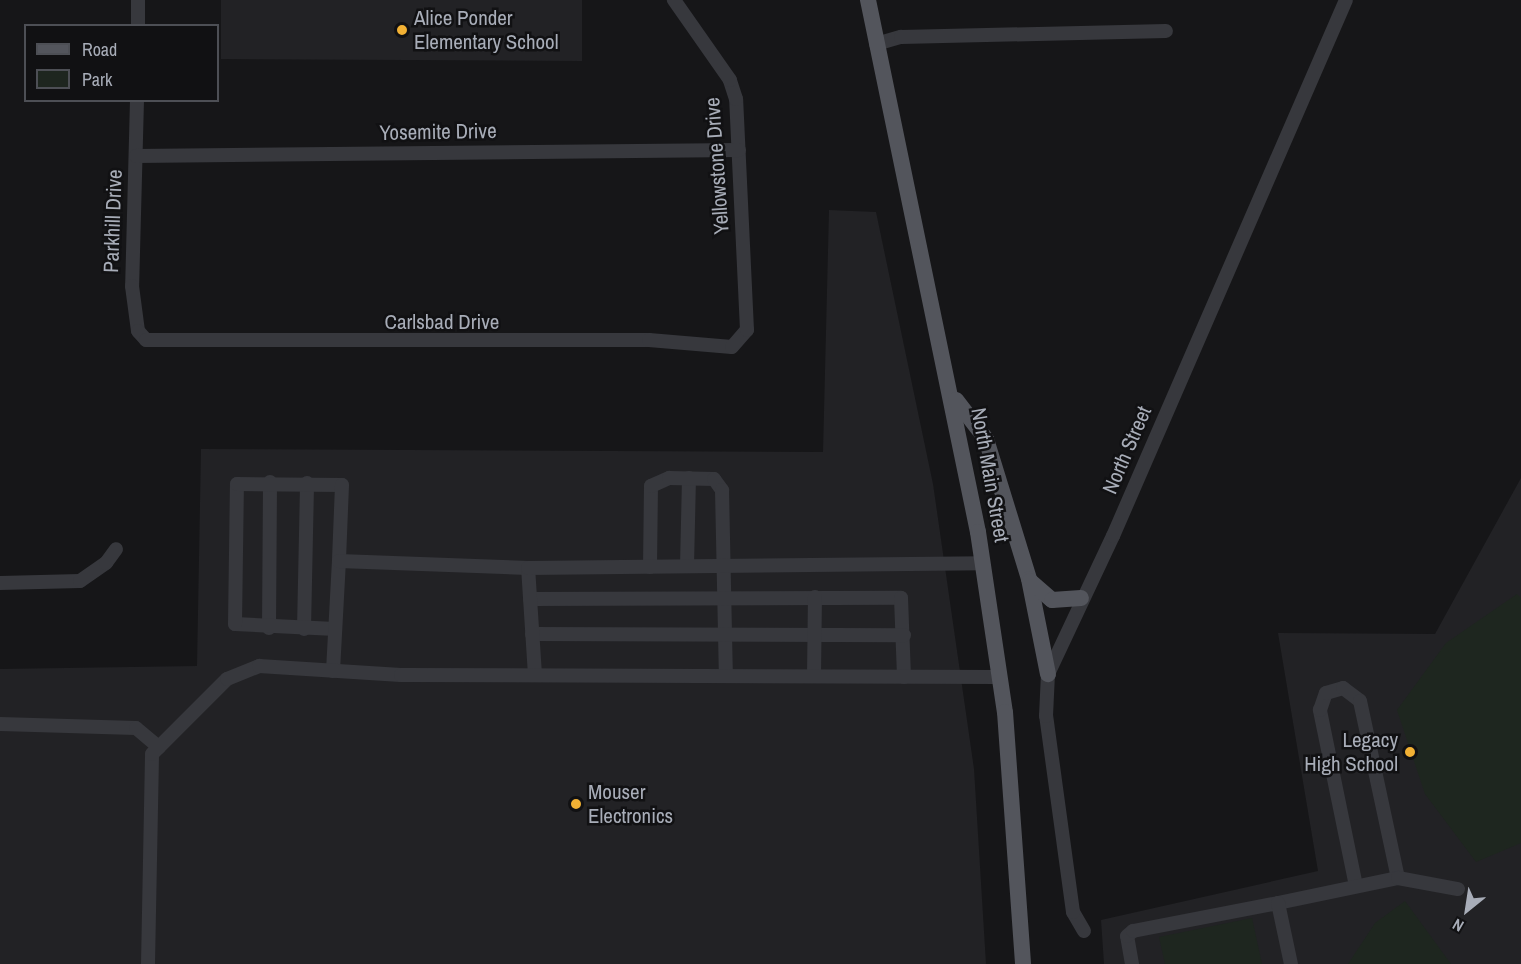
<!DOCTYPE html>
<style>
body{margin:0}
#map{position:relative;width:1521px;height:964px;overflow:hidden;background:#161618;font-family:"Archivo Narrow",sans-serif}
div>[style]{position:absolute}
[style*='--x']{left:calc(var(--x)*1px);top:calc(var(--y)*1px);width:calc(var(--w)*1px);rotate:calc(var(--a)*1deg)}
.built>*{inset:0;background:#222225}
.green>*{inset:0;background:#1e261f}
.minor>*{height:14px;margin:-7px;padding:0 7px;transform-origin:7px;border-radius:7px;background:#37383d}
.major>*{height:16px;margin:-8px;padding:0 8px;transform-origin:8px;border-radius:8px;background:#53555c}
.dots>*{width:16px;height:16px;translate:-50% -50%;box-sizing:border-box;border:3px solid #111113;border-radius:50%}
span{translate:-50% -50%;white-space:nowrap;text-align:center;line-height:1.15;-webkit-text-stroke:5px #111113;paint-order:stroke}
.poi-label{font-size:21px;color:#a8adb8}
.left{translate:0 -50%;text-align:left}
.right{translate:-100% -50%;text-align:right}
.street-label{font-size:21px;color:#a8adb8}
.legend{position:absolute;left:24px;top:24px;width:195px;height:78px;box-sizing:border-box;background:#111113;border:2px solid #4d4f55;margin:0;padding:8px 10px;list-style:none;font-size:18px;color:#a8adb8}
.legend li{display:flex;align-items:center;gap:12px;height:30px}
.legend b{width:30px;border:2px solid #4d4f55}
.north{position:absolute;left:1437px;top:880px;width:60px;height:60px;-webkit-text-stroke:4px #111113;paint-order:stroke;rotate:210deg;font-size:16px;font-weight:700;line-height:24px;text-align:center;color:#a8adb8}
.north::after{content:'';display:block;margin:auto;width:21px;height:27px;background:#a8adb8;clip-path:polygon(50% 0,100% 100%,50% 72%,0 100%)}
</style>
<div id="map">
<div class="built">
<i style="clip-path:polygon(221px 0,582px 0,582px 61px,221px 59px)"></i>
<i style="clip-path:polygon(829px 210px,876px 212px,933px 484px,974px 769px,986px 964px,0 964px,0 669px,197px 666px,201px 449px,823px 452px)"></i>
<i style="clip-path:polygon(1521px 478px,1521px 964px,1104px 964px,1101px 920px,1318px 871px,1278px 633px,1435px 634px)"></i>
</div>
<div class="green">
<i style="clip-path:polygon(1517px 594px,1521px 598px,1521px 843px,1476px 862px,1425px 794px,1397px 710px,1446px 643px)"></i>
<i style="clip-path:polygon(1405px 901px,1451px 964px,1348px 964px,1375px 923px)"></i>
<i style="clip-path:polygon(1252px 918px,1262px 964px,1165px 964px,1159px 937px)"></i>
</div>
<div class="minor">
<i style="--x:138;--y:26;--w:26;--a:-90"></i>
<i style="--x:876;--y:44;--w:26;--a:-16"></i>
<i style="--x:901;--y:37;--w:265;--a:-1.3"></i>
<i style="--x:137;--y:100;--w:186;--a:91.5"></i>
<i style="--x:132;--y:286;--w:45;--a:82.4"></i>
<i style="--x:138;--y:331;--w:12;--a:48"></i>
<i style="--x:146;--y:340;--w:503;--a:0"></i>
<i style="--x:649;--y:340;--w:83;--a:4.8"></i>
<i style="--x:732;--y:347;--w:23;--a:-49"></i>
<i style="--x:747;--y:330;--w:231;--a:-92.7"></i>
<i style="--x:736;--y:99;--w:20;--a:-108"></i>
<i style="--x:730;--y:80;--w:98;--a:-125"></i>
<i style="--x:136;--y:156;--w:603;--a:-0.57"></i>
<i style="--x:687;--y:566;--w:88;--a:-88.7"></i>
<i style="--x:650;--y:567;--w:81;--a:-89.3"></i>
<i style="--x:651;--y:486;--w:20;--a:-24"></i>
<i style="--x:669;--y:478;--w:45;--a:1.3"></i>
<i style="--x:714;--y:479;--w:14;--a:54"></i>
<i style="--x:722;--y:490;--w:186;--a:88.8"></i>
<i style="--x:0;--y:583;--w:80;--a:-1.4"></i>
<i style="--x:80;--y:581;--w:32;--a:-35"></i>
<i style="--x:106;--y:563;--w:17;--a:-54"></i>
<i style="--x:530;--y:599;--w:371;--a:-0.2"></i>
<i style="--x:901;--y:598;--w:79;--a:87.8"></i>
<i style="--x:269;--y:628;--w:146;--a:-89.6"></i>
<i style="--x:304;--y:629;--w:146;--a:-88.8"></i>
<i style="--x:335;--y:629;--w:100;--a:-177.1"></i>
<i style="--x:235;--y:624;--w:140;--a:-89.2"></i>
<i style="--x:237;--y:484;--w:105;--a:0.5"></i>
<i style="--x:342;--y:485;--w:76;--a:92.3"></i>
<i style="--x:532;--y:634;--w:372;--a:0.2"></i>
<i style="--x:333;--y:671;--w:110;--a:-86.9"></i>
<i style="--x:339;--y:561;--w:189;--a:2.1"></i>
<i style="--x:535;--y:675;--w:107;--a:-93.7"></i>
<i style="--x:528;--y:568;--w:455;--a:-0.6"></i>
<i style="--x:814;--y:676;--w:79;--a:-89.3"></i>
<i style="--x:0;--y:724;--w:136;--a:1.7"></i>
<i style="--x:136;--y:728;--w:30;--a:40"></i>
<i style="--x:1356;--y:886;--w:180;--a:-101.6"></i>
<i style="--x:1320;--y:710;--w:18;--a:-71"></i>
<i style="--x:1326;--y:693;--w:18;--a:-16"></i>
<i style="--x:1343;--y:688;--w:21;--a:37"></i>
<i style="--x:1360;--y:701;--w:181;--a:77.9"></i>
<i style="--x:1278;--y:903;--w:123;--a:-11.8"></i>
<i style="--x:1398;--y:878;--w:61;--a:10.4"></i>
<i style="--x:1084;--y:931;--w:22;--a:-120"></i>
<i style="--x:1073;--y:912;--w:198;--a:-97.8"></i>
<i style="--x:1046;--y:716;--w:42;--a:-87.3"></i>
<i style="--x:1048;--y:674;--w:153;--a:-64.8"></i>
<i style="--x:1113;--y:536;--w:584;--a:-66.51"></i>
<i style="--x:148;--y:964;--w:210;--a:-88.9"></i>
<i style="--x:152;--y:754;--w:106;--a:-45"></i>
<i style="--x:227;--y:679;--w:35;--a:-22"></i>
<i style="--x:259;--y:666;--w:142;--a:3.6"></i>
<i style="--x:401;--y:675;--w:598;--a:0.19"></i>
<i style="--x:1132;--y:964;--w:28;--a:-100"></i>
<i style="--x:1127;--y:936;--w:8;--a:-40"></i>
<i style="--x:1133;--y:931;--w:148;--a:-10.9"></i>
<i style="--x:1278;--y:903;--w:62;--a:78"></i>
</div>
<div class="major">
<i style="--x:868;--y:0;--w:543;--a:78.32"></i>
<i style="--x:978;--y:532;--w:182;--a:81.5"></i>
<i style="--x:1005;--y:712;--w:253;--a:85.9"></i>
<i style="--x:956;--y:400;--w:49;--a:52.4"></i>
<i style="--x:986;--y:439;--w:146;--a:72.9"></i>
<i style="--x:1029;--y:579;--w:97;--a:78.7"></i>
<i style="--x:1030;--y:581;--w:29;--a:41"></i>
<i style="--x:1052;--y:600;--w:29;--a:-4"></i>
</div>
<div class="dots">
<i style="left:402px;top:30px;background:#f2b134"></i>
<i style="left:1410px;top:752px;background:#f2b134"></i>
<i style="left:576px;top:804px;background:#f2b134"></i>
</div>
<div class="poi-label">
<span class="left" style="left:414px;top:30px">Alice Ponder<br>Elementary School</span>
<span class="right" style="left:1398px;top:752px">Legacy<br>High School</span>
<span class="left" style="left:588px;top:804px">Mouser<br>Electronics</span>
</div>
<div class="street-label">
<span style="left:438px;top:132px;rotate:-1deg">Yosemite Drive</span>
<span style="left:717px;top:166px;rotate:-94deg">Yellowstone Drive</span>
<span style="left:113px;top:221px;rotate:-88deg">Parkhill Drive</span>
<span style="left:442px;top:322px">Carlsbad Drive</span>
<span style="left:1127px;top:450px;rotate:-67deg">North Street</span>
<span style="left:990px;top:475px;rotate:80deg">North Main Street</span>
</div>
<ul class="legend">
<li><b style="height:8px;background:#53555c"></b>Road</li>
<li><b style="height:16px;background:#1e261f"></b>Park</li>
</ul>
<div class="north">N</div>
</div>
